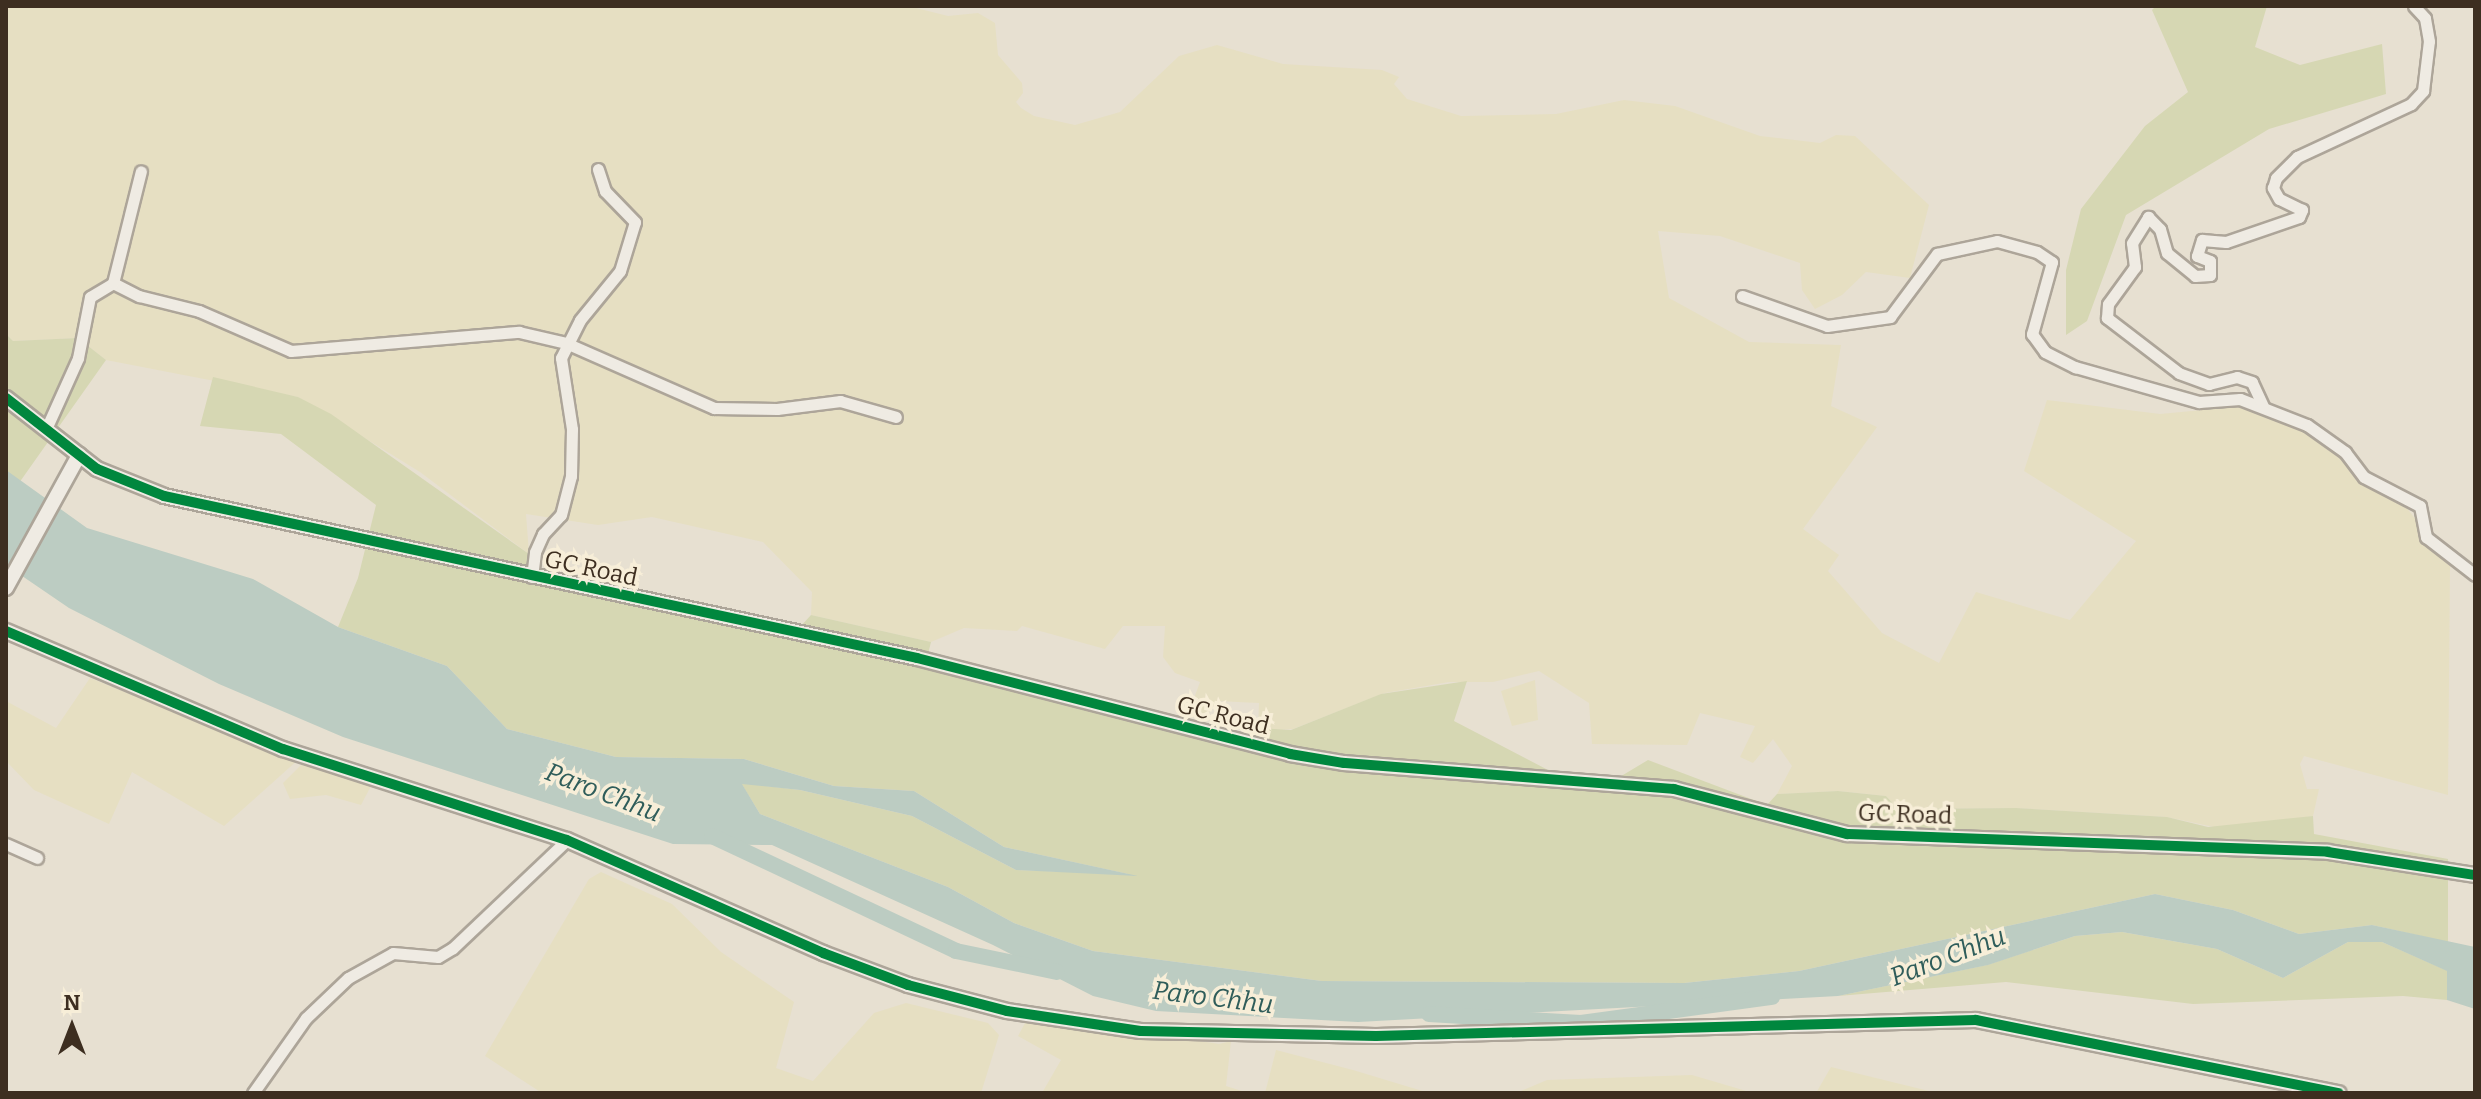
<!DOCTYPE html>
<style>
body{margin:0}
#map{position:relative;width:2481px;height:1099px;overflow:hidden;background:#e7e0d1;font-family:Bitter,serif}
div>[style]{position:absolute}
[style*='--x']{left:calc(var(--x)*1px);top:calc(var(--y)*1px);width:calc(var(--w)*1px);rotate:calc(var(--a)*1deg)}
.farmland>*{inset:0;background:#e6dfc2}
.green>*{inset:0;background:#d6d7b3}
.water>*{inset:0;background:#bcccc2}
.river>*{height:16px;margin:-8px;padding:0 8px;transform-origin:8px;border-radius:8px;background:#bcccc2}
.roads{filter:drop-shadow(2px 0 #ada599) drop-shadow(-2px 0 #ada599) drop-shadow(0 2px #ada599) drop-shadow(0 -2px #ada599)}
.minor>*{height:11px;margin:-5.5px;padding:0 5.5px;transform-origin:5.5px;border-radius:5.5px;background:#efebe3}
.tertiary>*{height:14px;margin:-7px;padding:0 7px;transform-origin:7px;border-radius:7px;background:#efebe3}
.cycleway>*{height:10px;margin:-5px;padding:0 5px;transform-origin:5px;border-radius:5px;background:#00873e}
span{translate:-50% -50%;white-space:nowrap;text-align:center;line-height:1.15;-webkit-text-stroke:7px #f7eed8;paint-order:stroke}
.street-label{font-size:24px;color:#3d2e20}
.water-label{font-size:26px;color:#2f5d5a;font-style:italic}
.frame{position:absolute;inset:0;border:8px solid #3d2e20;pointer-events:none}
.north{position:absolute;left:32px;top:987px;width:80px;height:80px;-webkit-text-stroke:6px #f7eed8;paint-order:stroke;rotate:0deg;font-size:22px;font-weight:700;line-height:32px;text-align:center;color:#3d2e20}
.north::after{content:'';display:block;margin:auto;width:28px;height:36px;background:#3d2e20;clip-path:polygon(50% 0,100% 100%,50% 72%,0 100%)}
</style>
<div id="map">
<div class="farmland">
<i style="clip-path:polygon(6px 6px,908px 6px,948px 16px,978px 13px,995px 23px,998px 55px,1022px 83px,1023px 93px,1016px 102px,1021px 108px,1034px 116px,1075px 125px,1120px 112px,1179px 56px,1217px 45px,1283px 64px,1382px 70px,1399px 77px,1394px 84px,1407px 99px,1461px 116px,1556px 114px,1624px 100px,1675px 106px,1760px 136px,1820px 143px,1836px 135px,1855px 136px,1929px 205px,1910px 278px,1866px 272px,1842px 295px,1815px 309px,1802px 290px,1800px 263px,1720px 236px,1658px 231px,1669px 298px,1749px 342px,1841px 345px,1831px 406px,1877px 427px,1803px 529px,1839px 555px,1828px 571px,1882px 633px,1939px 663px,1976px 592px,2070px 620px,2136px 541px,2024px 471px,2047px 400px,2160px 414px,2245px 406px,2310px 428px,2404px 504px,2450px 566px,2448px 795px,2304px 756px,2300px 764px,2307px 789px,2319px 789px,2313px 816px,2260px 824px,2214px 827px,2167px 817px,2016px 808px,1898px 809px,1886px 796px,1839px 791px,1777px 794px,1792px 766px,1773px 739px,1753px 763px,1740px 757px,1755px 726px,1700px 713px,1687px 745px,1592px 744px,1589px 703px,1539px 671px,1493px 682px,1449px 682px,1385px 693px,1293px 729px,1273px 730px,1258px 728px,1259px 703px,1217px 701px,1205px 718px,1189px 712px,1200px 682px,1175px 673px,1163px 657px,1165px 626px,1123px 626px,1105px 649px,1022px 626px,1017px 631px,964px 628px,931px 642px,811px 615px,812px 592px,763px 542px,652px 517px,598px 525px,526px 514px,529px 554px,420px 472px,298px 397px,106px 360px,78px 338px,13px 341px,6px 334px)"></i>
<i style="clip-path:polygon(90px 678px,182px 715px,299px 759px,224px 826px,132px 772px,109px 824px,34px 790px,6px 761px,6px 701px,56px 728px)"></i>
<i style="clip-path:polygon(1535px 680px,1538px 720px,1512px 726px,1501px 691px)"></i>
<i style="clip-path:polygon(302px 764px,319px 770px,371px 786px,361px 805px,326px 795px,290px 799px,283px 783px)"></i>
<i style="clip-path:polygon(601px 872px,672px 904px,721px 952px,794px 1002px,776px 1068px,813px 1081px,874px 1013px,906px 1003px,988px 1023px,999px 1035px,981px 1093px,542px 1093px,485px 1056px,589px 879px)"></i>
<i style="clip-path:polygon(1030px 1014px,1219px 1044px,1231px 1041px,1226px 1086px,1248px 1093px,1042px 1093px,1061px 1060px,1018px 1036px)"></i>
<i style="clip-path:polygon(1276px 1050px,1353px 1070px,1429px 1093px,1265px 1093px)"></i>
<i style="clip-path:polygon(1831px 1067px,1937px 1093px,1816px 1093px)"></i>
<i style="clip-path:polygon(1692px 1075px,1753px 1093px,1516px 1093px,1547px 1080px)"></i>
</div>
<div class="green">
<i style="clip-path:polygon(2156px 6px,2267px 6px,2255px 47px,2300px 65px,2382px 44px,2386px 94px,2269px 129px,2126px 215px,2087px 321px,2066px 335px,2066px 270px,2081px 209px,2145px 126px,2188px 92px,2152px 10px)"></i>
<i style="clip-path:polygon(6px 334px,13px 341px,78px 338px,106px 360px,19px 483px,6px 470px)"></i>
<i style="clip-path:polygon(213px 377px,298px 397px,331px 414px,529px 554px,527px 570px,800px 627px,811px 615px,931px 642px,928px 654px,1251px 740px,1258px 728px,1291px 730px,1381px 694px,1467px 681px,1454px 721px,1548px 770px,1618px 778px,1648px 760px,1767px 805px,1777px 794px,1838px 791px,1886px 796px,1898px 809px,2016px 808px,2167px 817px,2208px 827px,2313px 816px,2314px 834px,2448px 859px,2448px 942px,2372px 925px,2299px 934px,2233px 910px,2155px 894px,1799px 971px,1684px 983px,1322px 981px,1093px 951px,1014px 923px,948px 887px,760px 814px,741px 783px,800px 790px,912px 816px,1016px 870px,1128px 874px,1004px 847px,914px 791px,834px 786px,744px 759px,616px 757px,507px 729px,447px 666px,338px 627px,358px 578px,376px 505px,281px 434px,200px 426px)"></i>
<i style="clip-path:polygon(2122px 932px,2217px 949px,2283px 978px,2348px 942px,2382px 942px,2448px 971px,2447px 1000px,2403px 996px,2193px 1004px,2006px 982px,1838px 996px,1987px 965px,2075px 936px)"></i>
</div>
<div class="water">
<i style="clip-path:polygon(6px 470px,87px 528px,253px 579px,338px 627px,447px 666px,507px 729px,616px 757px,744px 759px,834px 786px,914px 791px,1004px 847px,1138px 876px,1016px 870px,912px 816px,800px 790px,742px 784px,760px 814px,948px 887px,1014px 923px,1093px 951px,1322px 981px,1684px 983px,1799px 971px,2155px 894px,2233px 910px,2299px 934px,2372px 925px,2475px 947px,2475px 1009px,2447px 1000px,2447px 971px,2382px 942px,2348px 942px,2283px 978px,2217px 949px,2122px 932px,2075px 936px,1988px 965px,1838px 996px,1358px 1022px,1156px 1011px,1093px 996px,993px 945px,772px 845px,673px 844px,343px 737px,219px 684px,69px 608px,6px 565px)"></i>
</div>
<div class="river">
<i style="--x:712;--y:836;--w:270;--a:25.2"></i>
<i style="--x:956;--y:951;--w:103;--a:11.7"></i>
<i style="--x:1429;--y:1014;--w:152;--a:3.4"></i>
<i style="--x:1581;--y:1023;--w:193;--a:-7.8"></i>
</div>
<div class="roads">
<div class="minor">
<i style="--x:113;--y:283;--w:29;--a:27"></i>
<i style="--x:139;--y:296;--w:62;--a:14"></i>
<i style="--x:199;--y:311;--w:100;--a:23.5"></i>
<i style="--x:291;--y:351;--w:229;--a:-4.8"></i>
<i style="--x:519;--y:332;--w:48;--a:13.2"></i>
<i style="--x:566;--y:343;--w:162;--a:23.7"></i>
<i style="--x:714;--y:408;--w:63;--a:0.9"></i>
<i style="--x:777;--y:409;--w:64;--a:-7.2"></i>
<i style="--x:840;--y:401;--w:58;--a:15.9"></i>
<i style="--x:1742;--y:296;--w:90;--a:19.4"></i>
<i style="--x:1827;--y:326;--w:64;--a:-8.1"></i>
<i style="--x:1890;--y:317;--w:79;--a:-53.3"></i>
<i style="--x:1937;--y:254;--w:61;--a:-12.2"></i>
<i style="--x:1997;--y:241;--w:41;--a:15.4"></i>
<i style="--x:2037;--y:252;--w:18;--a:34"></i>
<i style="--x:2052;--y:262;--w:75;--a:105.5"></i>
<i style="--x:2032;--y:334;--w:22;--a:54"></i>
<i style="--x:2045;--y:352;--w:34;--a:27"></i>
<i style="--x:2075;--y:367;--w:129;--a:15.8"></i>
<i style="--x:2199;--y:402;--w:41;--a:-4.2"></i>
<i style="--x:2240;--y:399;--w:72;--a:21.2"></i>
<i style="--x:2307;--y:425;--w:47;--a:35.4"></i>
<i style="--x:2345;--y:452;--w:31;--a:53"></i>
<i style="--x:2364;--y:477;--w:63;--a:27.4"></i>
<i style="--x:2420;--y:506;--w:32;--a:79"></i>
<i style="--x:2426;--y:537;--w:62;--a:37.8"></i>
<i style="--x:2263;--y:406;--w:26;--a:-115"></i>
<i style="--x:2252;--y:382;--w:16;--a:-162"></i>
<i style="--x:2237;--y:377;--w:29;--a:166"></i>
<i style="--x:2209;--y:384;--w:32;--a:-160"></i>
<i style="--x:2179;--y:373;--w:91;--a:-142.6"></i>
<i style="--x:2107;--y:318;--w:14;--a:-86"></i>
<i style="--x:2108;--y:304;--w:46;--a:-53.9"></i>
<i style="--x:2135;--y:267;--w:24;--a:-97"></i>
<i style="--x:2132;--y:243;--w:31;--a:-58"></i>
<i style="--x:2148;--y:217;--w:17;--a:45"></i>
<i style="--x:2160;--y:229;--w:25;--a:74"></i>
<i style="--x:2167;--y:253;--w:36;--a:39"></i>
<i style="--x:2195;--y:276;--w:15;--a:-4"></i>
<i style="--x:2210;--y:275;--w:14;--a:-90"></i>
<i style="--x:2210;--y:261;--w:14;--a:-159"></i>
<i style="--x:2197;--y:256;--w:17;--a:-73"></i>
<i style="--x:2202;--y:240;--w:24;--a:5"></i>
<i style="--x:2226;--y:242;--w:77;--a:-18.9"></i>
<i style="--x:2299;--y:217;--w:8;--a:-67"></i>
<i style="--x:2302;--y:210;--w:25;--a:-154"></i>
<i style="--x:2279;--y:199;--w:13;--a:-119"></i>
<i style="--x:2273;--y:188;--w:10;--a:-73"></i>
<i style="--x:2276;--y:178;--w:30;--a:-45"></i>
<i style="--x:2297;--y:157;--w:126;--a:-24.9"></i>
<i style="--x:2411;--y:104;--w:18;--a:-47"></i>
<i style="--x:2423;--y:91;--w:50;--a:-83.2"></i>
<i style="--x:2429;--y:41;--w:23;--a:-100"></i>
<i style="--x:2425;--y:18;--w:16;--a:-133"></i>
<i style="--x:46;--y:429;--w:78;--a:-65.7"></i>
<i style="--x:78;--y:358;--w:62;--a:-78.9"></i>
<i style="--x:90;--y:297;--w:27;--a:-31"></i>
<i style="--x:113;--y:283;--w:115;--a:-76"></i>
<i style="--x:532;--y:577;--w:25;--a:-83"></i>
<i style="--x:535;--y:552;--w:20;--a:-66"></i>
<i style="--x:543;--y:534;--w:26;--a:-47"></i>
<i style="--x:561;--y:515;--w:40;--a:-75.6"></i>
<i style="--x:571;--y:476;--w:47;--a:-88.8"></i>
<i style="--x:572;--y:429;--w:72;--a:-98.8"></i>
<i style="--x:561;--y:358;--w:42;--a:-63.4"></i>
<i style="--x:580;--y:320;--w:63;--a:-50.8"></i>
<i style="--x:620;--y:271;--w:51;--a:-73"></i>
<i style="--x:635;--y:222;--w:43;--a:-134.1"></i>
<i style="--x:605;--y:191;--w:23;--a:-108"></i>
<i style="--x:6;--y:844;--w:34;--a:24"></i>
<i style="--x:253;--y:1093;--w:92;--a:-54.8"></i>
<i style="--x:306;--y:1018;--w:58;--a:-43.6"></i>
<i style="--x:348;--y:978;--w:51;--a:-29.1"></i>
<i style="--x:393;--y:953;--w:45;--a:5.1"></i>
<i style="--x:438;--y:957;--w:17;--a:-31"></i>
<i style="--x:453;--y:948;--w:157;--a:-43.5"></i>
</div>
<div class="tertiary">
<i style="--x:6;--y:398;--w:115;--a:38"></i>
<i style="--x:97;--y:469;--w:72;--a:21.9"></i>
<i style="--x:164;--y:496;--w:770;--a:12.14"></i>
<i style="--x:917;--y:658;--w:385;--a:14.4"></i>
<i style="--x:1290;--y:754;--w:55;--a:9.5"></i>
<i style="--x:1344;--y:763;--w:331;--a:4.5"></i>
<i style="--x:1674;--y:789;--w:179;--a:14.6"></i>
<i style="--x:1847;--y:834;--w:481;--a:2.1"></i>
<i style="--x:2328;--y:852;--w:149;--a:8.9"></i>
<i style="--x:6;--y:588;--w:152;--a:-61.2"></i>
<i style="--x:6;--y:631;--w:301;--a:23.1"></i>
<i style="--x:283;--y:749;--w:298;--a:17.8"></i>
<i style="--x:567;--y:840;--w:280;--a:23.8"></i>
<i style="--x:823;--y:953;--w:91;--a:20.6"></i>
<i style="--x:908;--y:985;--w:102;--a:14.7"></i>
<i style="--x:1007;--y:1011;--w:135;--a:8.5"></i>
<i style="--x:1141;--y:1031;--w:235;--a:1.2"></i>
<i style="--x:1376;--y:1036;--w:600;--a:-1.53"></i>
<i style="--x:1976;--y:1020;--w:370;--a:11.4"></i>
</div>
</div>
<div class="cycleway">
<i style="--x:6;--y:398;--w:115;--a:38"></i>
<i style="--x:97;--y:469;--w:72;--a:21.9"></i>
<i style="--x:164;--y:496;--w:770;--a:12.14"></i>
<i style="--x:917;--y:658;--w:385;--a:14.4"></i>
<i style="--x:1290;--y:754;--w:55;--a:9.5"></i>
<i style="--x:1344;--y:763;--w:331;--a:4.5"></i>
<i style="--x:1674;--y:789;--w:179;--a:14.6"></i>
<i style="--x:1847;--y:834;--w:481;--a:2.1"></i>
<i style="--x:2328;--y:852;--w:149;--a:8.9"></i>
<i style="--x:6;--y:631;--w:301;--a:23.1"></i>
<i style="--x:283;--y:749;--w:298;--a:17.8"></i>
<i style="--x:567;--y:840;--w:280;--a:23.8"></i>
<i style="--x:823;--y:953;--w:91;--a:20.6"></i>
<i style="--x:908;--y:985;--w:102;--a:14.7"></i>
<i style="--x:1007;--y:1011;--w:135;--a:8.5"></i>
<i style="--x:1141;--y:1031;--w:235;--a:1.2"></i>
<i style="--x:1376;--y:1036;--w:600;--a:-1.53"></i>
<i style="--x:1976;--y:1020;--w:370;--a:11.4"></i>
</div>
<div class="street-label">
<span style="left:591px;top:569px;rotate:12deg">GC Road</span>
<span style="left:1223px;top:716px;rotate:14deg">GC Road</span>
<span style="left:1905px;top:815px;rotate:2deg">GC Road</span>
</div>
<div class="water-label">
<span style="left:603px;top:793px;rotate:21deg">Paro Chhu</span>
<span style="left:1948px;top:957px;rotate:-21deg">Paro Chhu</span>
<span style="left:1213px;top:998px;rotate:7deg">Paro Chhu</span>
</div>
<div class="frame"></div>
<div class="north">N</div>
</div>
